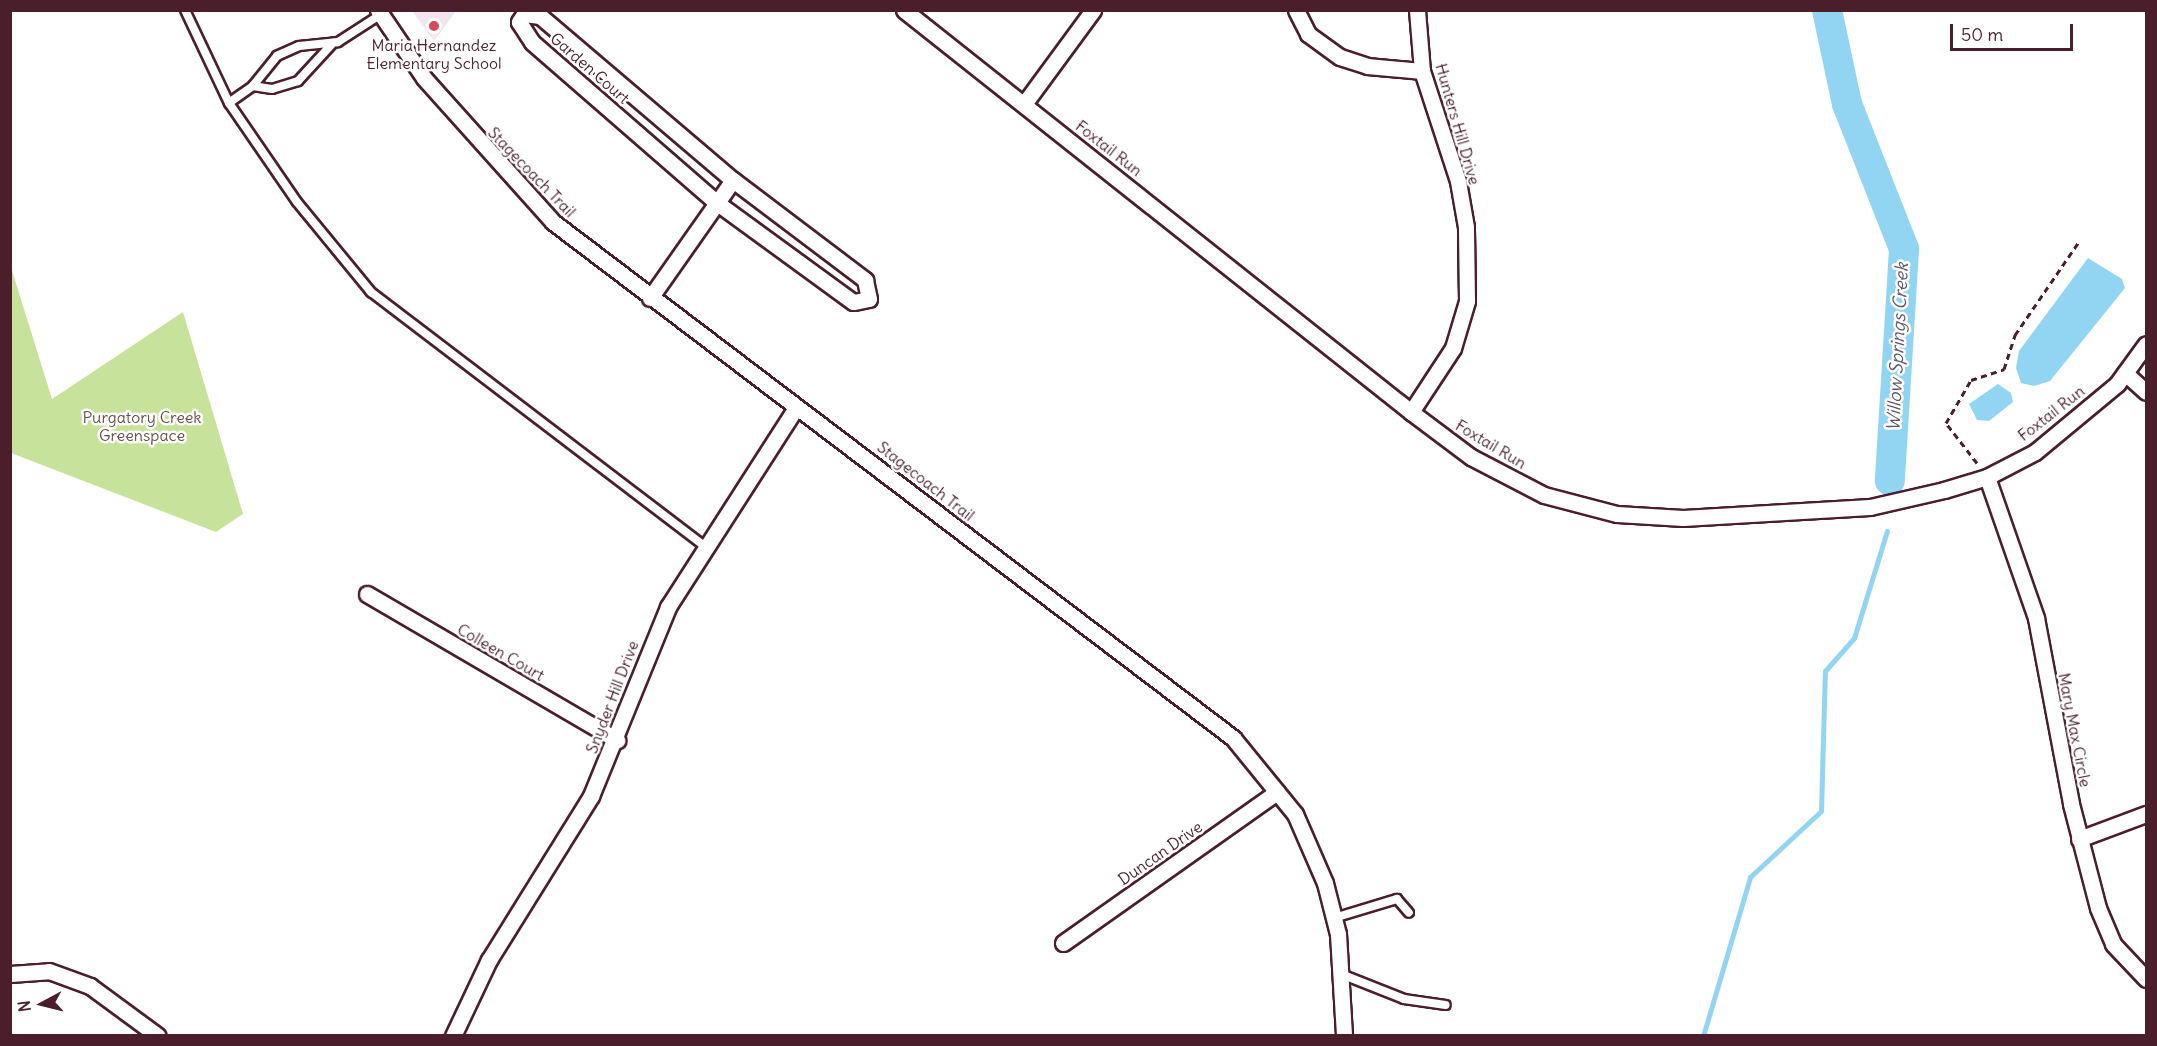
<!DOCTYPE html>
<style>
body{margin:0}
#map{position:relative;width:2157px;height:1046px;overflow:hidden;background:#fff;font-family:Delius,sans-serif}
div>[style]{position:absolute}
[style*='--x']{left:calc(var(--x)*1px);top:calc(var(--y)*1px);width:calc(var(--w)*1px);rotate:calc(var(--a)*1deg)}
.built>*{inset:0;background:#f3e5ef}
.green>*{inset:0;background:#c7e39b}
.water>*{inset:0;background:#91d5f3}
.stream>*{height:5px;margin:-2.5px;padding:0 2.5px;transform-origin:2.5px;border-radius:2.5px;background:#91d5f3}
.river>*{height:30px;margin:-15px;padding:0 15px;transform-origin:15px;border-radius:15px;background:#91d5f3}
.path>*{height:3px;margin-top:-1.5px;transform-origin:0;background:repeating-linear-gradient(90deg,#4a1f2b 0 6px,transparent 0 10.5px)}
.roads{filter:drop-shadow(2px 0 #4a1f2b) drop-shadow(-2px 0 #4a1f2b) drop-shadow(0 2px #4a1f2b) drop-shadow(0 -2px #4a1f2b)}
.lane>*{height:8px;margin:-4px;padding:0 4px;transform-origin:4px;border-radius:4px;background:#fff}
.street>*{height:15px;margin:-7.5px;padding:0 7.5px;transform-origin:7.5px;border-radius:7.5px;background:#fff}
.dots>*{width:16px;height:16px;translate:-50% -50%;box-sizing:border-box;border:3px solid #fff;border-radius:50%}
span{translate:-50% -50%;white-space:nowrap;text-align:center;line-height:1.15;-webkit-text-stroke:5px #fff;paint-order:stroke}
.poi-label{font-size:16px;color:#4a1f2b}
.street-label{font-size:16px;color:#4a1f2b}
.park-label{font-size:16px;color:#695047}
.water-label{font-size:18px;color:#5f5667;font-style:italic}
.frame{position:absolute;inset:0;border:12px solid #4a1f2b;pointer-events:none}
.north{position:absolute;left:12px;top:974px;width:60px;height:60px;-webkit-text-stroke:4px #fff;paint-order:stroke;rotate:263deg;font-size:16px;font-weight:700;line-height:24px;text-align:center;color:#4a1f2b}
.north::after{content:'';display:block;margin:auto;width:21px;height:27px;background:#4a1f2b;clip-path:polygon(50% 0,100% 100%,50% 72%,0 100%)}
.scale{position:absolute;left:1950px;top:24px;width:123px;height:27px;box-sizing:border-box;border:3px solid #4a1f2b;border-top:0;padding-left:8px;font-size:18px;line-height:21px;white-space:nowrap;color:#4a1f2b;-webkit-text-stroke:4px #fff;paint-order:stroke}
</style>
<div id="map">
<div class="built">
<div style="clip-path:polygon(412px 11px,456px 11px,434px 41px)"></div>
</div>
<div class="green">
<div style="clip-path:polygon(10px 264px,52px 399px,183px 312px,243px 514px,216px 532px,11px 453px)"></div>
</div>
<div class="water">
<div style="clip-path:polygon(2088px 258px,2122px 279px,2125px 288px,2050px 381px,2034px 386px,2021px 383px,2016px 368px,2019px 351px)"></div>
<div style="clip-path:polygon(1998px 384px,2011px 393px,2013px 402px,1989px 421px,1977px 420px,1969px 404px)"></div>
</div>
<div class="stream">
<div style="--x:1703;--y:1036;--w:166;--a:-73.5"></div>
<div style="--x:1750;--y:877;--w:97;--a:-42.9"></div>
<div style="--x:1821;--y:811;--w:140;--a:-88.4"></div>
<div style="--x:1825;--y:671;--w:44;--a:-48.7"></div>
<div style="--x:1854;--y:638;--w:112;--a:-72.9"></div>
</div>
<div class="river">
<div style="--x:1827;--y:10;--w:96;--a:78"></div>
<div style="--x:1847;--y:104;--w:156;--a:68.5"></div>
<div style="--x:1904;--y:249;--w:232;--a:93.5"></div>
</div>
<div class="path">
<div style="--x:1977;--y:463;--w:51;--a:-127.8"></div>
<div style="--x:1946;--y:423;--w:50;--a:-59.8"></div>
<div style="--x:1971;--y:380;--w:35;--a:-18"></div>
<div style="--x:2004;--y:369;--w:36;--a:-72"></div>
<div style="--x:2015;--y:335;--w:115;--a:-55.6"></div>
</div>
<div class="roads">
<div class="lane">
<div style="--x:185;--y:10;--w:103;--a:64.7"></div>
<div style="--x:383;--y:13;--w:54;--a:147.2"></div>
<div style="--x:338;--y:42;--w:39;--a:174"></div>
<div style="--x:299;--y:46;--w:24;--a:156"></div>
<div style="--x:277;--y:56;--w:38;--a:129"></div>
<div style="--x:253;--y:86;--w:29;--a:145"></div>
<div style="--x:229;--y:103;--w:120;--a:55.5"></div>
<div style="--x:297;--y:202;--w:117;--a:50.6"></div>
<div style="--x:371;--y:292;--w:424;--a:37.3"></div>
<div style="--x:253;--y:86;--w:19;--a:9"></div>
<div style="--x:272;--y:89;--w:27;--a:-17"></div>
<div style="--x:298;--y:81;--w:52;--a:-47.4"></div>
<div style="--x:1334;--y:918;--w:66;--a:-16.8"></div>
<div style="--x:1397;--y:899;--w:18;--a:49"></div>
<div style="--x:1341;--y:974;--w:68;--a:21.6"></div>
<div style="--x:1404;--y:999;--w:42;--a:8.1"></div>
</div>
<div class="street">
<div style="--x:378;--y:10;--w:82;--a:55.9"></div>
<div style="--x:424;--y:78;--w:193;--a:48.1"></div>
<div style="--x:553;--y:222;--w:854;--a:37.19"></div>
<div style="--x:1233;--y:738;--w:98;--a:50.8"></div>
<div style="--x:1295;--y:814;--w:75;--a:66.5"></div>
<div style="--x:1325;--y:883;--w:53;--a:75.7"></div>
<div style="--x:1338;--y:934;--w:102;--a:86.6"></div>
<div style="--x:904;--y:10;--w:647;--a:38.41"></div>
<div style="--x:1411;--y:412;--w:75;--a:36.9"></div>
<div style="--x:1471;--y:457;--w:82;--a:27.5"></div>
<div style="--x:1544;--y:495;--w:75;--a:14.6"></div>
<div style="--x:1617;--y:514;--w:66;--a:3.5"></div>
<div style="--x:1683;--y:518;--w:187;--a:-3.4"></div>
<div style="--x:1870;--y:507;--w:76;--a:-12.9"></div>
<div style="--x:1944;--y:490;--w:45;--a:-16.8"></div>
<div style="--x:1987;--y:477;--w:54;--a:-27.5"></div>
<div style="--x:2035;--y:452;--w:107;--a:-39.7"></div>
<div style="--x:2117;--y:384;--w:49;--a:-54.1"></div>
<div style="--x:1296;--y:10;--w:27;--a:63"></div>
<div style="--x:1308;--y:34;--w:39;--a:36"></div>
<div style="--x:1340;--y:57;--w:28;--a:18"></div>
<div style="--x:1367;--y:66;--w:55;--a:5.2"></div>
<div style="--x:524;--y:14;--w:16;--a:7"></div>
<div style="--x:540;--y:16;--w:253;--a:40.4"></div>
<div style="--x:733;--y:180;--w:166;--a:37.1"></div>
<div style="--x:865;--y:280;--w:19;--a:78"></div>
<div style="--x:869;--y:299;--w:16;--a:169"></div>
<div style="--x:853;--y:302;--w:168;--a:-143.9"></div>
<div style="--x:717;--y:203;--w:245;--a:-139"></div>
<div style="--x:532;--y:42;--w:24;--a:-123"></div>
<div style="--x:519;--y:22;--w:9;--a:-58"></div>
<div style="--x:1024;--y:104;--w:117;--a:-53.7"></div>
<div style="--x:650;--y:298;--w:144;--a:-54.9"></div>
<div style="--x:2125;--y:373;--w:28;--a:42"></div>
<div style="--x:1411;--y:412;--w:77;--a:-56.7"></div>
<div style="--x:1453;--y:348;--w:49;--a:-73.4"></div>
<div style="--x:1467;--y:301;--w:74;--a:-90.8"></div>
<div style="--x:1466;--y:227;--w:47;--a:-99.9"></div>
<div style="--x:1458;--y:181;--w:116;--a:-108.1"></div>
<div style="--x:1422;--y:71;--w:61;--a:-94.7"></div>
<div style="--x:1987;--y:477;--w:149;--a:70.8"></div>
<div style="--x:2036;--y:618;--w:189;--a:79.3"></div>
<div style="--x:2071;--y:804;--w:107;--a:75.4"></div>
<div style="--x:2098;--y:908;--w:39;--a:67"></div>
<div style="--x:2113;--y:944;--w:48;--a:46.7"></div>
<div style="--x:367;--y:594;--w:290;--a:30.3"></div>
<div style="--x:2079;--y:839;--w:72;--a:-20.5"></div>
<div style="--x:1063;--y:943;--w:262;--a:-35.2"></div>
<div style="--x:10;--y:974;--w:39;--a:-4"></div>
<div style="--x:49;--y:971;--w:44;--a:20.1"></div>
<div style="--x:90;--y:986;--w:84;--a:36.3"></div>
<div style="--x:453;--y:1036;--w:84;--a:-64.7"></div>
<div style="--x:489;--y:960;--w:193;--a:-58.1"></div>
<div style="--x:591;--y:796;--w:204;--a:-67.8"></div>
<div style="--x:668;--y:607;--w:237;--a:-57.3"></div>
</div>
</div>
<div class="dots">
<div style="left:434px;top:26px;background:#d1495b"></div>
</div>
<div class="poi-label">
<span style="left:434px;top:54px">Maria Hernandez<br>Elementary School</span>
</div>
<div class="street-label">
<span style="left:590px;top:68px;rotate:41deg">Garden Court</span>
<span style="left:1458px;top:124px;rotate:74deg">Hunters Hill Drive</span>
<span style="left:1109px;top:148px;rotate:38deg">Foxtail Run</span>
<span style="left:532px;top:172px;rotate:46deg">Stagecoach Trail</span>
<span style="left:2051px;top:413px;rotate:-38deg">Foxtail Run</span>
<span style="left:1491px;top:444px;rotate:31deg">Foxtail Run</span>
<span style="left:926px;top:481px;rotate:38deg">Stagecoach Trail</span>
<span style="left:501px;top:652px;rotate:30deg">Colleen Court</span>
<span style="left:612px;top:697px;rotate:-69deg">Snyder Hill Drive</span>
<span style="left:2075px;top:730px;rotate:79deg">Mary Max Circle</span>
<span style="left:1160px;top:853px;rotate:-35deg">Duncan Drive</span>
</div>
<div class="park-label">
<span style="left:142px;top:426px">Purgatory Creek<br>Greenspace</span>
</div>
<div class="water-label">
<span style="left:1898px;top:347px;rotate:-87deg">Willow Springs Creek</span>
</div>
<div class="frame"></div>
<div class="north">N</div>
<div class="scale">50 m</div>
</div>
